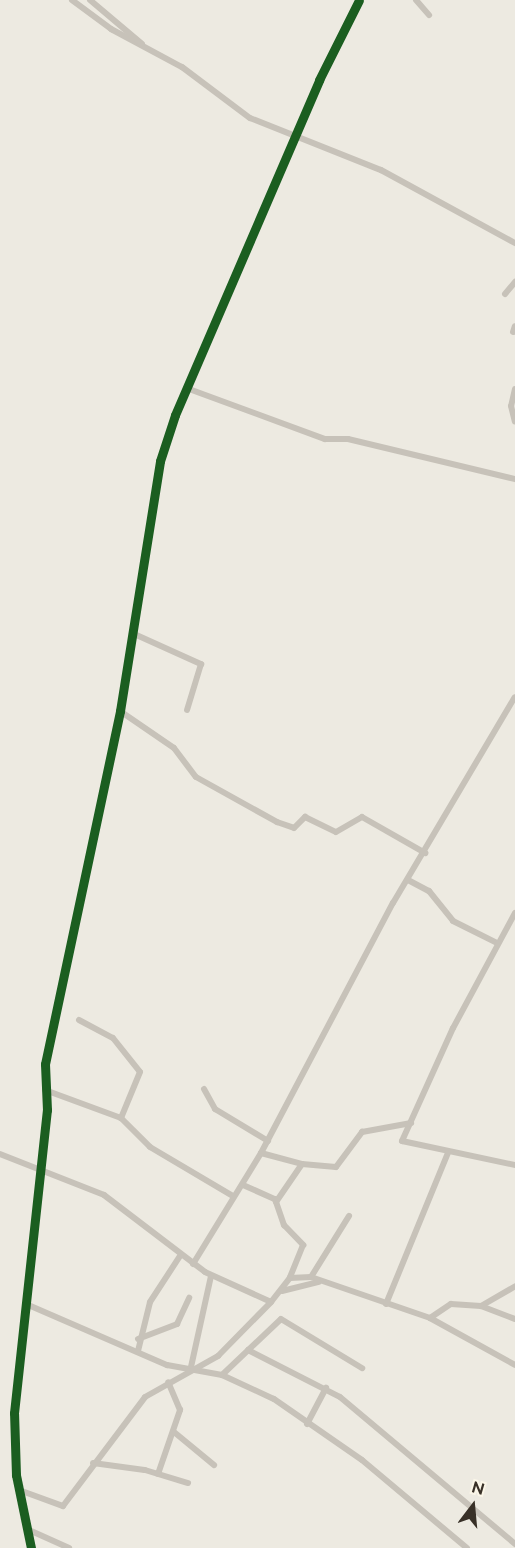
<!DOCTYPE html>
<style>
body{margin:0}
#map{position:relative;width:515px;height:1548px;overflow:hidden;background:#edeae1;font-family:Raleway,sans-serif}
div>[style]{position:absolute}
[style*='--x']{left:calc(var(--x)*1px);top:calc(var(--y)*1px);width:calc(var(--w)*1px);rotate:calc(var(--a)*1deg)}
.street>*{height:6px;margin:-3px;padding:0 3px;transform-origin:3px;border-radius:3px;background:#c7c2b9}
.cycleway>*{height:9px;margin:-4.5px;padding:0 4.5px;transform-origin:4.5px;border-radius:4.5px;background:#1b5e20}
span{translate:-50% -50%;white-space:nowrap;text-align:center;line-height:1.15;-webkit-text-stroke:6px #fbf6e8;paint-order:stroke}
.north{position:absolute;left:443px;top:1476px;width:60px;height:60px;-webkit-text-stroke:4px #fbf6e8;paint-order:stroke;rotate:16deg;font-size:16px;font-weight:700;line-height:24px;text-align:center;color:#383027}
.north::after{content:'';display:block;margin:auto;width:21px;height:27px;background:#383027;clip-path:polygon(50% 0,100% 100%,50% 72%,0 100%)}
</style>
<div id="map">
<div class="street">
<div style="--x:72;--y:0;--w:49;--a:36.6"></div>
<div style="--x:111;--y:29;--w:81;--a:28.2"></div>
<div style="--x:182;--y:67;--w:85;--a:36.9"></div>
<div style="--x:250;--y:118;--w:141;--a:21.7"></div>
<div style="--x:381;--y:170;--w:153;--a:28.6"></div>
<div style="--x:90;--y:0;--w:68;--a:40.2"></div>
<div style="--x:416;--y:0;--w:20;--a:49"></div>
<div style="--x:505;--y:294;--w:16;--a:-50"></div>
<div style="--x:513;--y:332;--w:6;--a:-72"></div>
<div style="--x:189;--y:389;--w:145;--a:20.2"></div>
<div style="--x:325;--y:439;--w:23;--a:0"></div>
<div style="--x:348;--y:439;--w:172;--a:13.5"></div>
<div style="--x:515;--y:389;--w:17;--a:103"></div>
<div style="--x:511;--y:406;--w:16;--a:76"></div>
<div style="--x:132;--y:633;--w:76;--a:24.2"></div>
<div style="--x:201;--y:664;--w:48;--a:106.9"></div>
<div style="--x:120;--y:711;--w:65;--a:34.4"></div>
<div style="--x:174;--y:748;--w:36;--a:53"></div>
<div style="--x:196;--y:777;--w:93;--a:29.1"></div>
<div style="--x:277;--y:822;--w:18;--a:19"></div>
<div style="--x:294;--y:828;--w:16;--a:-45"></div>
<div style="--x:305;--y:817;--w:34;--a:26"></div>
<div style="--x:336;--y:832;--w:30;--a:-30"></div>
<div style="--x:362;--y:817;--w:73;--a:29.7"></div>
<div style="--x:408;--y:880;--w:24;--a:28"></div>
<div style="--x:429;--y:891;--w:38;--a:51"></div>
<div style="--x:453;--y:921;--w:49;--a:26.6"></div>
<div style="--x:515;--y:913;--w:131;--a:118.3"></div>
<div style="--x:453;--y:1028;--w:124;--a:114.3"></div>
<div style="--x:402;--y:1141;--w:116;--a:12"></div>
<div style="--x:79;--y:1020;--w:38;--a:28"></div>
<div style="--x:113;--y:1038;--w:43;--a:51.5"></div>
<div style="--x:140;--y:1072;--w:50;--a:112.4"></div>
<div style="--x:204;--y:1089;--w:23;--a:61"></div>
<div style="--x:215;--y:1109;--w:62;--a:31.1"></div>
<div style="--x:45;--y:1090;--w:81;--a:20.2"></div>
<div style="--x:121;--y:1118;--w:41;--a:45"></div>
<div style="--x:150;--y:1147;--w:96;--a:30.6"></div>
<div style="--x:261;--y:1153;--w:42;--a:15"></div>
<div style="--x:0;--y:1154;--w:112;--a:21.5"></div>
<div style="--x:104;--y:1195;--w:127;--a:37.3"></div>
<div style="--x:205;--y:1272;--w:72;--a:24.4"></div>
<div style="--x:271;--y:1302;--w:31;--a:-52"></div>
<div style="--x:290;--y:1278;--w:21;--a:-3"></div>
<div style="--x:311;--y:1277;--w:126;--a:19"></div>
<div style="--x:430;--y:1318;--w:97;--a:28.9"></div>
<div style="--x:243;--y:1185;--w:35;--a:24"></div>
<div style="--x:275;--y:1199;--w:28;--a:71"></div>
<div style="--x:284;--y:1225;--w:28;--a:46"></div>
<div style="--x:303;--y:1245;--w:35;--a:112"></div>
<div style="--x:276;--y:1202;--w:46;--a:-55.6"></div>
<div style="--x:302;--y:1164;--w:34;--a:5"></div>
<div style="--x:336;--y:1167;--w:44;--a:-53.4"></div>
<div style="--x:362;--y:1132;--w:50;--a:-10.4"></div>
<div style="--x:193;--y:1264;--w:130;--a:-58.5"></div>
<div style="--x:261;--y:1153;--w:283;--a:-62.2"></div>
<div style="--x:393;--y:903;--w:239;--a:-59.4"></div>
<div style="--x:311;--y:1277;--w:72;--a:-58.1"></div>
<div style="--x:282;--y:1291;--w:38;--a:-14"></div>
<div style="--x:26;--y:1304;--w:154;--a:23.4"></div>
<div style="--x:167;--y:1365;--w:56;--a:10.3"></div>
<div style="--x:222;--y:1375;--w:57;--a:24.8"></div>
<div style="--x:274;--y:1399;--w:107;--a:34.7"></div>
<div style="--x:362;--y:1460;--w:137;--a:40"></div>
<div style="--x:386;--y:1304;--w:163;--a:-67.7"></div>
<div style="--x:481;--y:1306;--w:39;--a:-30"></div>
<div style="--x:430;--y:1318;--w:25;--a:-34"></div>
<div style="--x:451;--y:1304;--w:30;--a:4"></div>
<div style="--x:481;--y:1306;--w:36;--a:21"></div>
<div style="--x:138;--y:1339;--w:42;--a:-21"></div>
<div style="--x:177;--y:1324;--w:29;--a:-65"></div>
<div style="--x:248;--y:1350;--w:103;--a:27.1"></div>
<div style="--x:340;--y:1397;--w:229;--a:40"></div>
<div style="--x:138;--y:1351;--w:50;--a:-76.2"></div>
<div style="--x:150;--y:1302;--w:55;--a:-56.9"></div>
<div style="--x:191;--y:1367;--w:93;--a:-77.6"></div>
<div style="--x:222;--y:1375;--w:81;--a:-43.5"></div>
<div style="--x:281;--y:1319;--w:95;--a:31.2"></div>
<div style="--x:307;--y:1424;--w:41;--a:-62.2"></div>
<div style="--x:174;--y:1432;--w:52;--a:39.5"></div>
<div style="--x:93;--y:1463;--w:52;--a:7.7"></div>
<div style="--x:145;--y:1470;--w:45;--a:16.8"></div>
<div style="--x:158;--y:1474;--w:68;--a:-71"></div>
<div style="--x:180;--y:1410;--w:30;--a:-113"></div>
<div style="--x:19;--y:1490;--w:47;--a:20"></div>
<div style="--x:63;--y:1506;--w:136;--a:-53"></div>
<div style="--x:145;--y:1397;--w:84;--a:-29.3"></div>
<div style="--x:218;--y:1356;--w:76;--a:-45.5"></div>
<div style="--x:29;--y:1530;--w:44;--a:24.2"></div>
<div style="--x:31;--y:1548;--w:75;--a:-101.6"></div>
<div style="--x:16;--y:1475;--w:62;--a:-91.8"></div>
<div style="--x:14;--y:1413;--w:305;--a:-83.8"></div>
<div style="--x:47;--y:1110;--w:46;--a:-92.5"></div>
<div style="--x:45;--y:1064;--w:361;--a:-78"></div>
<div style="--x:120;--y:711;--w:253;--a:-80.9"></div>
<div style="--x:160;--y:461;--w:48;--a:-71.9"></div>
<div style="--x:175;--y:415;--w:365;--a:-66.7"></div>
<div style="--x:319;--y:80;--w:89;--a:-63.4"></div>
</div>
<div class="cycleway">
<div style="--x:31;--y:1548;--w:75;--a:-101.6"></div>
<div style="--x:16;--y:1475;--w:62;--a:-91.8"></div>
<div style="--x:14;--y:1413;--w:305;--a:-83.8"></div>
<div style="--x:47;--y:1110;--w:46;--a:-92.5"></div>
<div style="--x:45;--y:1064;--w:361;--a:-78"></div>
<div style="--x:120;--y:711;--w:253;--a:-80.9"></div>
<div style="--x:160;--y:461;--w:48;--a:-71.9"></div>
<div style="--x:175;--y:415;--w:365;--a:-66.7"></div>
<div style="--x:319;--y:80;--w:89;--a:-63.4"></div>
</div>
<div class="north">N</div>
</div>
